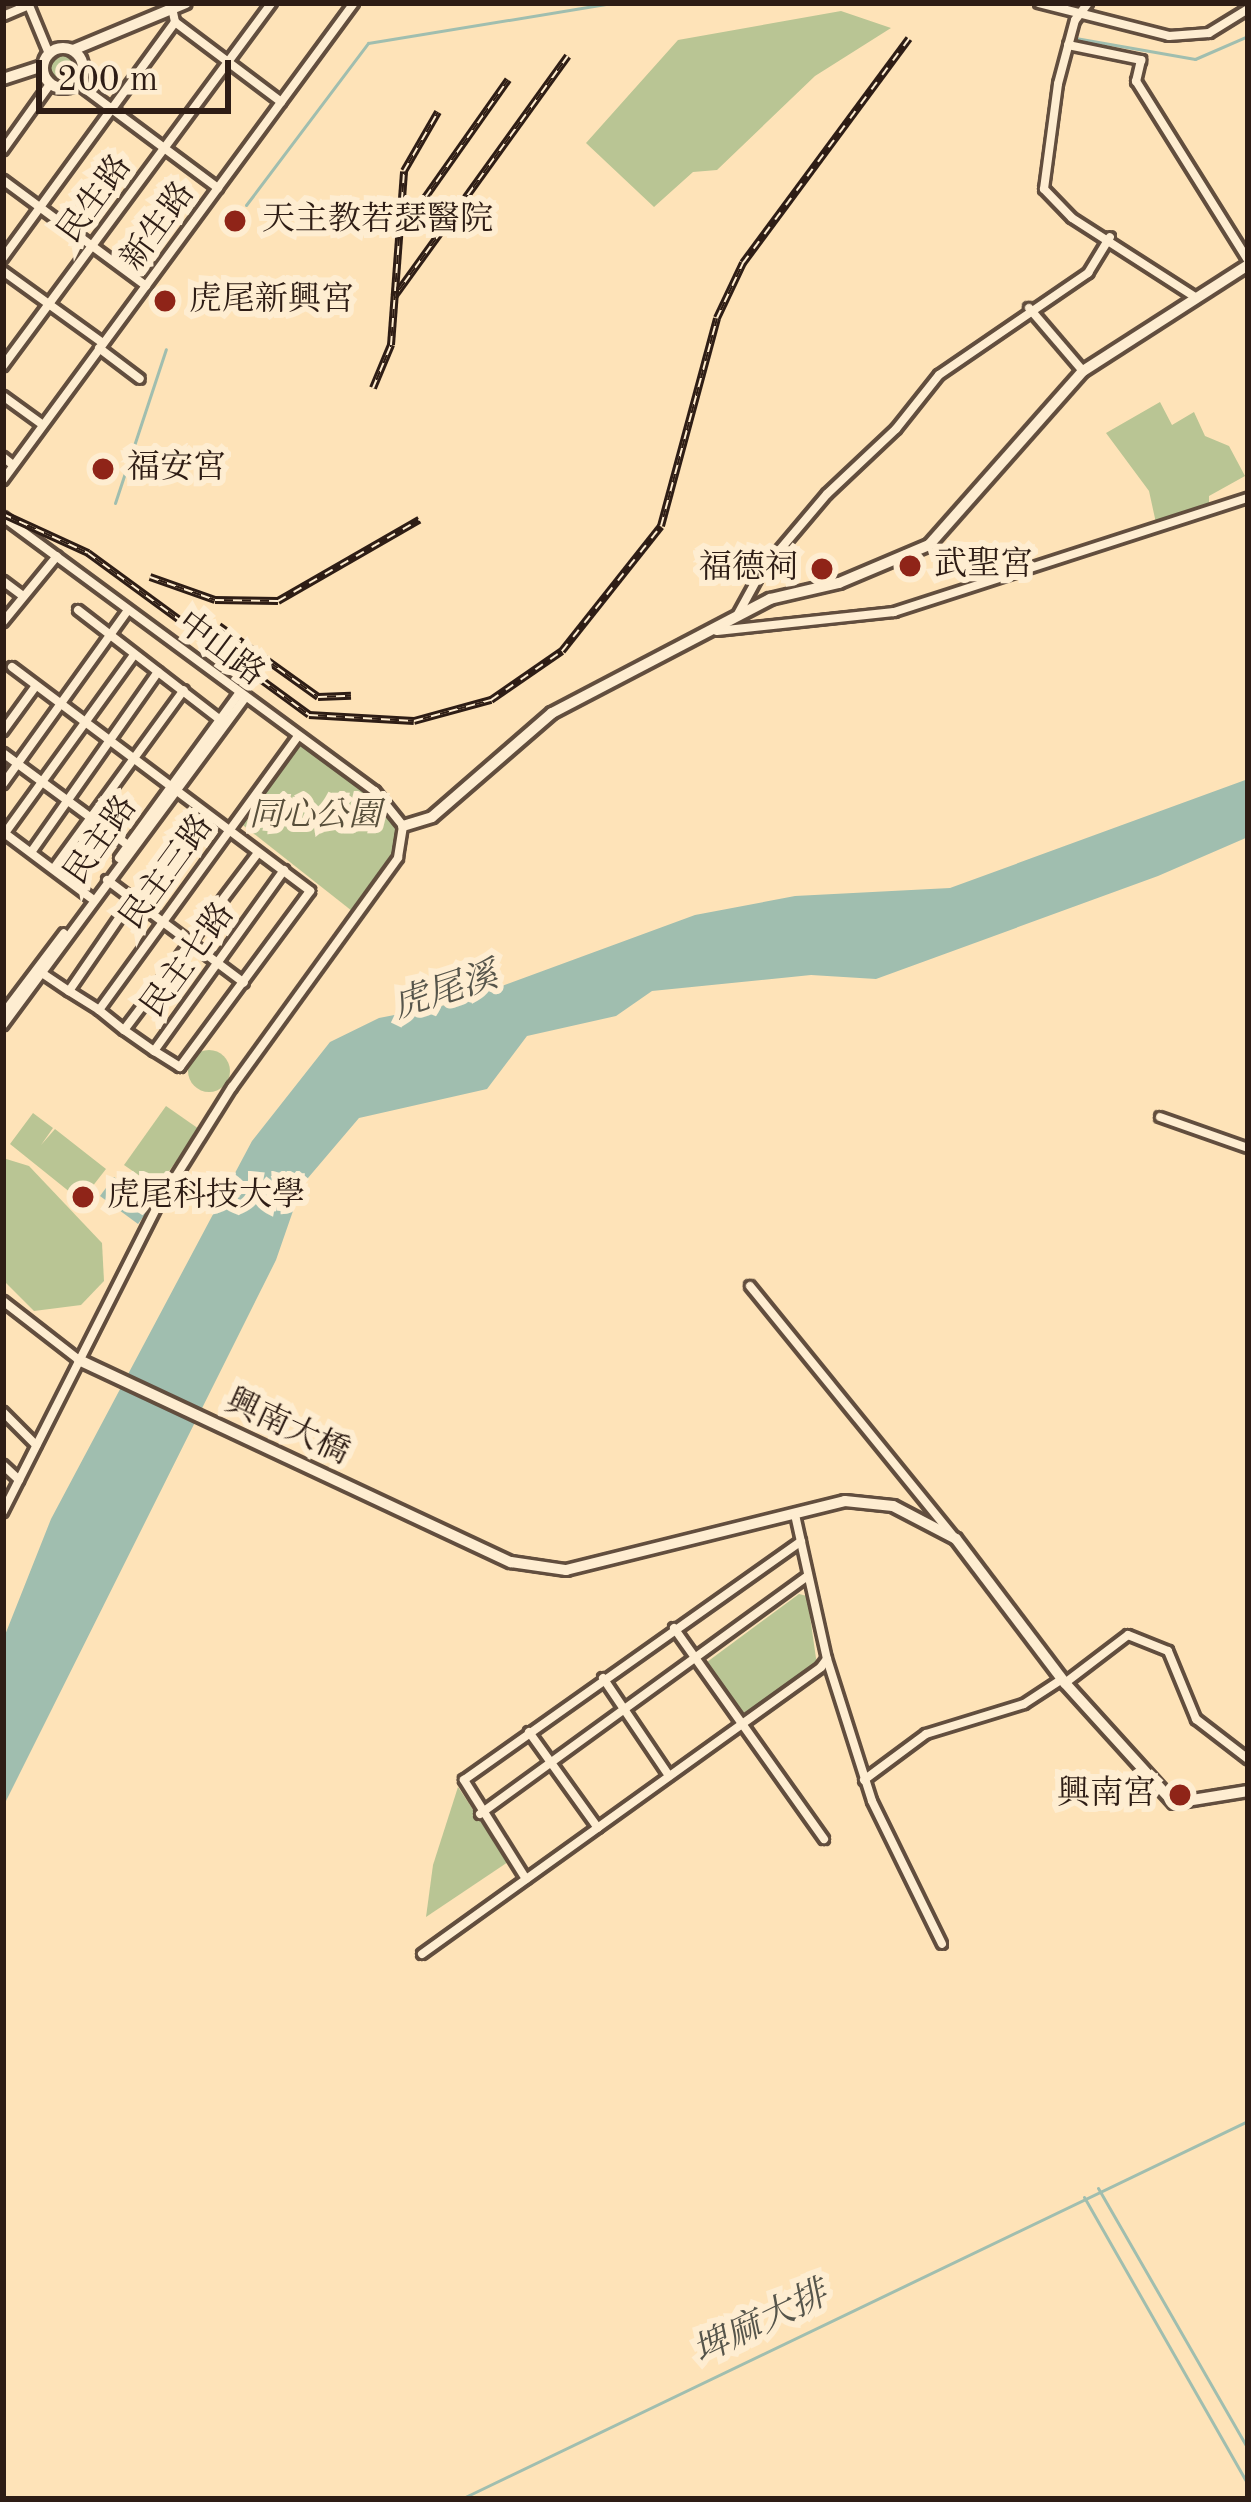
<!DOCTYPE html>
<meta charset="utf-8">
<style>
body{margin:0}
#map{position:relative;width:1251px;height:2502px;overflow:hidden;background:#fee3b8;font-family:"Old Standard TT","Noto Serif TC",serif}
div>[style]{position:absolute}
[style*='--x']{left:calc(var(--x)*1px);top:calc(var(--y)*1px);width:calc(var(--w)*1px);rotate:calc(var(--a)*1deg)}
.green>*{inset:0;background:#b9c594}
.round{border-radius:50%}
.water>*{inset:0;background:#a0beaf}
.stream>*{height:3px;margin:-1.5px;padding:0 1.5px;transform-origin:1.5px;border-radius:1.5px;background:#a0beaf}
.roads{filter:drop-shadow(3px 0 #624e3e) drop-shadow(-3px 0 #624e3e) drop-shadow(0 3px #624e3e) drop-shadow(0 -3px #624e3e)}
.street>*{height:8px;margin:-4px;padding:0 4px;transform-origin:4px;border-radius:4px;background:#feedd1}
.secondary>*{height:10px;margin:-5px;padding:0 5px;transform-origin:5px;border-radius:5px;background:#feedd1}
.secondary>.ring{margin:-5px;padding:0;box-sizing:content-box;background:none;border:10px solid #feedd1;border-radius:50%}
.rail>*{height:8px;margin-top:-4px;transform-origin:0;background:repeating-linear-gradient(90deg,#feedd1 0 9px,#2e1d15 0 18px);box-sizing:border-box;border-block:3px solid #2e1d15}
.dots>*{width:33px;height:33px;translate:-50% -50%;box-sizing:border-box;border:6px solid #feedd1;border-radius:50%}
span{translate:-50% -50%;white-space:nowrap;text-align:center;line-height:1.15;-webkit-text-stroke:12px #feedd1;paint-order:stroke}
.street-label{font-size:33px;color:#2e1d15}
.poi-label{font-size:33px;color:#2e1d15}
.left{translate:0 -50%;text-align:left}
.right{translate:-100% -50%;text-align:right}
.park-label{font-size:33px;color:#584f3b;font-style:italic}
.water-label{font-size:36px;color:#56554b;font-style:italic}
.frame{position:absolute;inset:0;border:6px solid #2e1d15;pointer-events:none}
.scale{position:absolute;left:36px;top:60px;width:195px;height:54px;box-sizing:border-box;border:6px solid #2e1d15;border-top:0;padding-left:15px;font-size:36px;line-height:42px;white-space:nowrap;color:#2e1d15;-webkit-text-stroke:9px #feedd1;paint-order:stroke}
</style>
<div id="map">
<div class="green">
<div style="clip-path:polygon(841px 11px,891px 28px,815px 76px,717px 170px,693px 172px,654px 207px,586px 143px,678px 40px)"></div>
<div class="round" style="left:47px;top:54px;width:30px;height:30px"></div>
<div style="clip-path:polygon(1160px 402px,1172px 425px,1194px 412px,1205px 436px,1229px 446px,1245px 476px,1209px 496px,1209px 505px,1156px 523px,1149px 491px,1106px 433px)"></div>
<div style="clip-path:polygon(297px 741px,366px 789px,399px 827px,395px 856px,352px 911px,239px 822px)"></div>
<div class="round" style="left:188px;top:1050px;width:42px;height:42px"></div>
<div style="clip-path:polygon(166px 1106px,199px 1129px,157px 1188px,124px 1165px)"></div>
<div style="clip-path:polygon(33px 1113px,53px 1128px,41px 1145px,55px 1129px,106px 1169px,81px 1201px,10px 1144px)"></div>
<div style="clip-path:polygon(3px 1158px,29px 1166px,102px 1243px,104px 1281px,81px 1305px,34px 1311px,3px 1280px)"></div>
<div style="clip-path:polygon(799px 1594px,807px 1596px,817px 1665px,741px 1715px,707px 1662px)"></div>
<div style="clip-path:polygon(458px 1787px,508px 1862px,426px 1917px,433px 1865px)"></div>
</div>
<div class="water">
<div style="clip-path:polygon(1248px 779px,1248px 837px,1158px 876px,876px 979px,811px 975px,652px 991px,616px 1016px,527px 1036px,487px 1089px,359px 1118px,302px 1185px,276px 1260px,3px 1807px,3px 1640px,51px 1519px,252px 1141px,330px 1042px,379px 1018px,456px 1003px,695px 915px,795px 896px,950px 888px)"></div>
<div style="clip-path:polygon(114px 1177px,152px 1205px,138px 1224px,100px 1196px)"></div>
</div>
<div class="stream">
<div style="--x:1064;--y:36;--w:133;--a:10"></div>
<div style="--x:1195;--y:59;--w:58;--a:-23.5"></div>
<div style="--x:246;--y:205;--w:203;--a:-53"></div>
<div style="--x:368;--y:43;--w:247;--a:-9.3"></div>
<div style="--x:115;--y:503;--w:162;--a:-71.7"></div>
<div style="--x:1098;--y:2188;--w:301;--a:60.1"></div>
<div style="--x:1084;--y:2197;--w:331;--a:60.3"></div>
<div style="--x:461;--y:2499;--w:873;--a:-25.66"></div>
</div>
<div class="roads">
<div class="street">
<div style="--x:28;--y:3;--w:55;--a:67.6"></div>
<div style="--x:171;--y:3;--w:19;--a:78"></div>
<div style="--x:175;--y:22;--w:133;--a:37"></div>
<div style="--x:1039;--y:3;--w:134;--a:14.2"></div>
<div style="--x:1169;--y:36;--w:40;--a:-4.3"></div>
<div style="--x:1209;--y:33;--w:46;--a:-31.6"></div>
<div style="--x:1088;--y:3;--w:21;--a:127"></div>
<div style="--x:1075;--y:20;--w:66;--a:104.9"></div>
<div style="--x:1058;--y:84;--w:106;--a:97.6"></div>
<div style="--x:1044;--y:189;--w:40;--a:46"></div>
<div style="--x:1072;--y:218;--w:146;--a:32.7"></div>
<div style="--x:3;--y:16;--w:28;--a:-23"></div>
<div style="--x:1068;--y:45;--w:75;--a:11.6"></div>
<div style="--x:1141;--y:60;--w:22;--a:103"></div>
<div style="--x:1136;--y:81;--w:211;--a:58"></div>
<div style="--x:77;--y:83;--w:176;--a:36.7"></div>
<div style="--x:3;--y:150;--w:81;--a:-54.5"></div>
<div style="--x:3;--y:180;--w:178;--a:36.5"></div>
<div style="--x:3;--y:258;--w:292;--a:-53.9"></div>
<div style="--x:3;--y:271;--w:123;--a:35.8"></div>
<div style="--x:1029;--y:308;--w:83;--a:49.4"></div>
<div style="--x:99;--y:348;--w:51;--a:37.1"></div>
<div style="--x:3;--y:366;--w:452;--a:-53.5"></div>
<div style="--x:3;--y:396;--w:49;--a:35.9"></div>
<div style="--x:3;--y:457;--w:13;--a:39"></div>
<div style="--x:3;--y:480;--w:592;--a:-53.65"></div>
<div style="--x:3;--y:517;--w:462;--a:36.4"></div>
<div style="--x:375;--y:791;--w:45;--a:51.3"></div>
<div style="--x:403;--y:826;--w:32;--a:99"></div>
<div style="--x:398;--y:858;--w:283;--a:125.9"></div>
<div style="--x:232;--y:1087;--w:139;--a:122.1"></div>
<div style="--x:158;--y:1205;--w:344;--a:116.8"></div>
<div style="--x:3;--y:581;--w:25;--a:37"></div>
<div style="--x:78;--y:610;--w:185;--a:37.7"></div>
<div style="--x:738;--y:614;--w:48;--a:-61.3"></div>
<div style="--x:761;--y:572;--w:102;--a:-49.8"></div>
<div style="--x:827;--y:494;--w:95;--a:-43.3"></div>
<div style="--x:896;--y:429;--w:69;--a:-51.5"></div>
<div style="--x:939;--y:375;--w:181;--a:-34.4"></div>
<div style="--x:1088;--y:273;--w:42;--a:-58.6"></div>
<div style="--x:3;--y:622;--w:85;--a:-50.7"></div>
<div style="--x:717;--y:631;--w:178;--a:-6.1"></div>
<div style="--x:894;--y:612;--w:372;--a:-17.9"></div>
<div style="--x:12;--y:667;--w:373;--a:36.9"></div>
<div style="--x:310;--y:891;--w:219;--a:126.5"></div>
<div style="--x:180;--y:1067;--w:31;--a:-148"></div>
<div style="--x:3;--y:731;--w:54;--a:-54"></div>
<div style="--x:3;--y:753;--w:155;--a:36.4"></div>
<div style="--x:3;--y:784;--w:214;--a:-54.3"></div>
<div style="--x:3;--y:832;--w:110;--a:36.9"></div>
<div style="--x:5;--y:833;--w:220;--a:-54.1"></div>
<div style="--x:32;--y:851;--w:219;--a:-54.9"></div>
<div style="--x:119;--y:858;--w:202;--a:-53.9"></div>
<div style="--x:54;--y:868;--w:220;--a:-53.9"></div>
<div style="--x:107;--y:880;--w:171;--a:36.9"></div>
<div style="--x:39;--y:971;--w:36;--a:34"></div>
<div style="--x:69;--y:991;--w:113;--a:-55.5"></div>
<div style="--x:69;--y:991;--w:36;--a:32"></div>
<div style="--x:99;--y:1010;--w:339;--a:-54"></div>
<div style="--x:99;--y:1010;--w:32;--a:39"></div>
<div style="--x:124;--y:1030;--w:222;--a:-52.9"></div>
<div style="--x:3;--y:1014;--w:101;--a:-53"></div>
<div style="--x:3;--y:1025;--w:405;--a:-53.5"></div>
<div style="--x:124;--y:1030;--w:37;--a:35"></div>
<div style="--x:154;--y:1051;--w:223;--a:-54.3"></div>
<div style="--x:1160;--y:1117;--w:93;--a:19.4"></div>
<div style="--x:750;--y:1286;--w:322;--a:50.9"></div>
<div style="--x:3;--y:1301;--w:96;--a:37.8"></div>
<div style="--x:3;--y:1412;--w:47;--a:45"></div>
<div style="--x:3;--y:1465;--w:22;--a:43"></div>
<div style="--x:674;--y:1628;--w:259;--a:54.6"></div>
<div style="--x:827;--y:1659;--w:149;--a:72.4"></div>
<div style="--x:872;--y:1801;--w:159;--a:63.9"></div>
<div style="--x:603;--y:1678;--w:118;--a:56"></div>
<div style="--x:1065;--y:1683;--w:79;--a:-37.3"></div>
<div style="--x:1128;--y:1635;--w:43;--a:21.8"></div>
<div style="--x:1168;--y:1651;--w:74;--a:67.6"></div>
<div style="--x:1196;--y:1719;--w:66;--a:37.6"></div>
<div style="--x:529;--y:1732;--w:118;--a:54.3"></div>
<div style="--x:864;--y:1780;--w:77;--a:-36.6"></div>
<div style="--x:926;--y:1734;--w:102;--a:-17"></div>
<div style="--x:1024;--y:1704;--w:45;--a:-33.3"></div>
<div style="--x:480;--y:1814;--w:404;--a:-36"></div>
<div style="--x:526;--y:1879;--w:117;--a:-122.1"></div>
<div style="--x:464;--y:1780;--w:413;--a:-35.3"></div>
<div style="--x:422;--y:1954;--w:491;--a:-35.7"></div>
<div style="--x:821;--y:1667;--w:10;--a:-53"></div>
<div style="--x:827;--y:1659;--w:148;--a:-102.5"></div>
</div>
<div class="secondary">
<div class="ring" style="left:43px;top:48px;width:30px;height:30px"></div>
<div style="--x:73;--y:50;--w:122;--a:-22.6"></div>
<div style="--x:3;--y:79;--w:42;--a:-18"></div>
<div style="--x:403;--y:826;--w:30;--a:-17"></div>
<div style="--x:432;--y:817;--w:159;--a:-40.9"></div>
<div style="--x:552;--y:713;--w:246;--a:-27.6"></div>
<div style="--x:770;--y:599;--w:71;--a:-13.1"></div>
<div style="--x:839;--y:583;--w:98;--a:-22.9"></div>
<div style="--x:929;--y:545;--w:232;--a:-48.5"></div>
<div style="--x:1083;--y:371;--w:196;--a:-32.7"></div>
<div style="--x:79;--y:1360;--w:477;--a:25.1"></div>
<div style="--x:511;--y:1562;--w:56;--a:8.3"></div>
<div style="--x:566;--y:1570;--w:287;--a:-13.9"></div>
<div style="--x:845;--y:1501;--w:48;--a:5.9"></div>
<div style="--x:893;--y:1506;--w:71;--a:27.6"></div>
<div style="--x:956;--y:1539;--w:181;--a:52.9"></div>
<div style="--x:1065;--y:1683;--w:162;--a:47.8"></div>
<div style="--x:1174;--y:1803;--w:75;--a:-9.2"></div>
</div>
</div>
<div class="rail">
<div style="--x:405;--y:226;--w:179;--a:-54.8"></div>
<div style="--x:394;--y:297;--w:297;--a:-54.2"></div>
<div style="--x:373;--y:388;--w:47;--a:-67.3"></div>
<div style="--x:391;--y:345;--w:174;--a:-85.7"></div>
<div style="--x:404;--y:171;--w:68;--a:-60"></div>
<div style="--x:3;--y:514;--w:94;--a:24.6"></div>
<div style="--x:88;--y:553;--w:274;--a:36.2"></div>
<div style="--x:309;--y:715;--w:105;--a:3.3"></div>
<div style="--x:414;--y:721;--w:80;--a:-15.3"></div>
<div style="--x:491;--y:700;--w:86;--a:-34.6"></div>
<div style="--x:562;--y:651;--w:159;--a:-51.6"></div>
<div style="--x:661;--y:526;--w:215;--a:-74.9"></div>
<div style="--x:717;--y:318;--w:61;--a:-64.7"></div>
<div style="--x:743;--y:263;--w:279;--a:-53.5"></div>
<div style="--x:150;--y:577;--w:69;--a:19.5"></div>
<div style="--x:215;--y:600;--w:63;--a:0.9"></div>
<div style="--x:278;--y:601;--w:163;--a:-29.9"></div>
<div style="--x:219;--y:626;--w:122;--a:35.6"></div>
<div style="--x:318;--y:697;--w:33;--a:-2"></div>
</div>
<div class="dots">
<div style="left:235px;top:221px;background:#8f2418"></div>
<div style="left:165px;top:301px;background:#8f2418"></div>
<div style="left:103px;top:469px;background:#8f2418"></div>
<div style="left:910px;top:566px;background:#8f2418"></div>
<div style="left:822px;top:569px;background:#8f2418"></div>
<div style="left:83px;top:1197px;background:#8f2418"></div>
<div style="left:1180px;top:1795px;background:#8f2418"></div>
</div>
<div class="street-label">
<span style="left:96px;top:200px;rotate:-54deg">民生路</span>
<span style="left:159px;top:227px;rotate:-54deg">新生路</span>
<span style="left:220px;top:650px;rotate:37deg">中山路</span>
<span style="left:102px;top:841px;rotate:-55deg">民主路</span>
<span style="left:168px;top:873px;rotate:-54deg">民主三路</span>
<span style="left:189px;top:961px;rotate:-54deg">民主七路</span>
<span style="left:287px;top:1428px;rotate:25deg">興南大橋</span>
</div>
<div class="poi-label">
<span class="left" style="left:262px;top:221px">天主教若瑟醫院</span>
<span class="left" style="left:189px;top:301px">虎尾新興宮</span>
<span class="left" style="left:127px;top:469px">福安宮</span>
<span class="left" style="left:934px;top:566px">武聖宮</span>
<span class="right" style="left:798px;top:569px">福德祠</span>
<span class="left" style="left:107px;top:1197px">虎尾科技大學</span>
<span class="right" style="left:1156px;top:1795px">興南宮</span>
</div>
<div class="park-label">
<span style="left:315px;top:817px">同心公園</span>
</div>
<div class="water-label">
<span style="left:446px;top:993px;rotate:-18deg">虎尾溪</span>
<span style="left:761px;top:2325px;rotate:-26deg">埤麻大排</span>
</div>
<div class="frame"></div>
<div class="scale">200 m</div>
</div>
